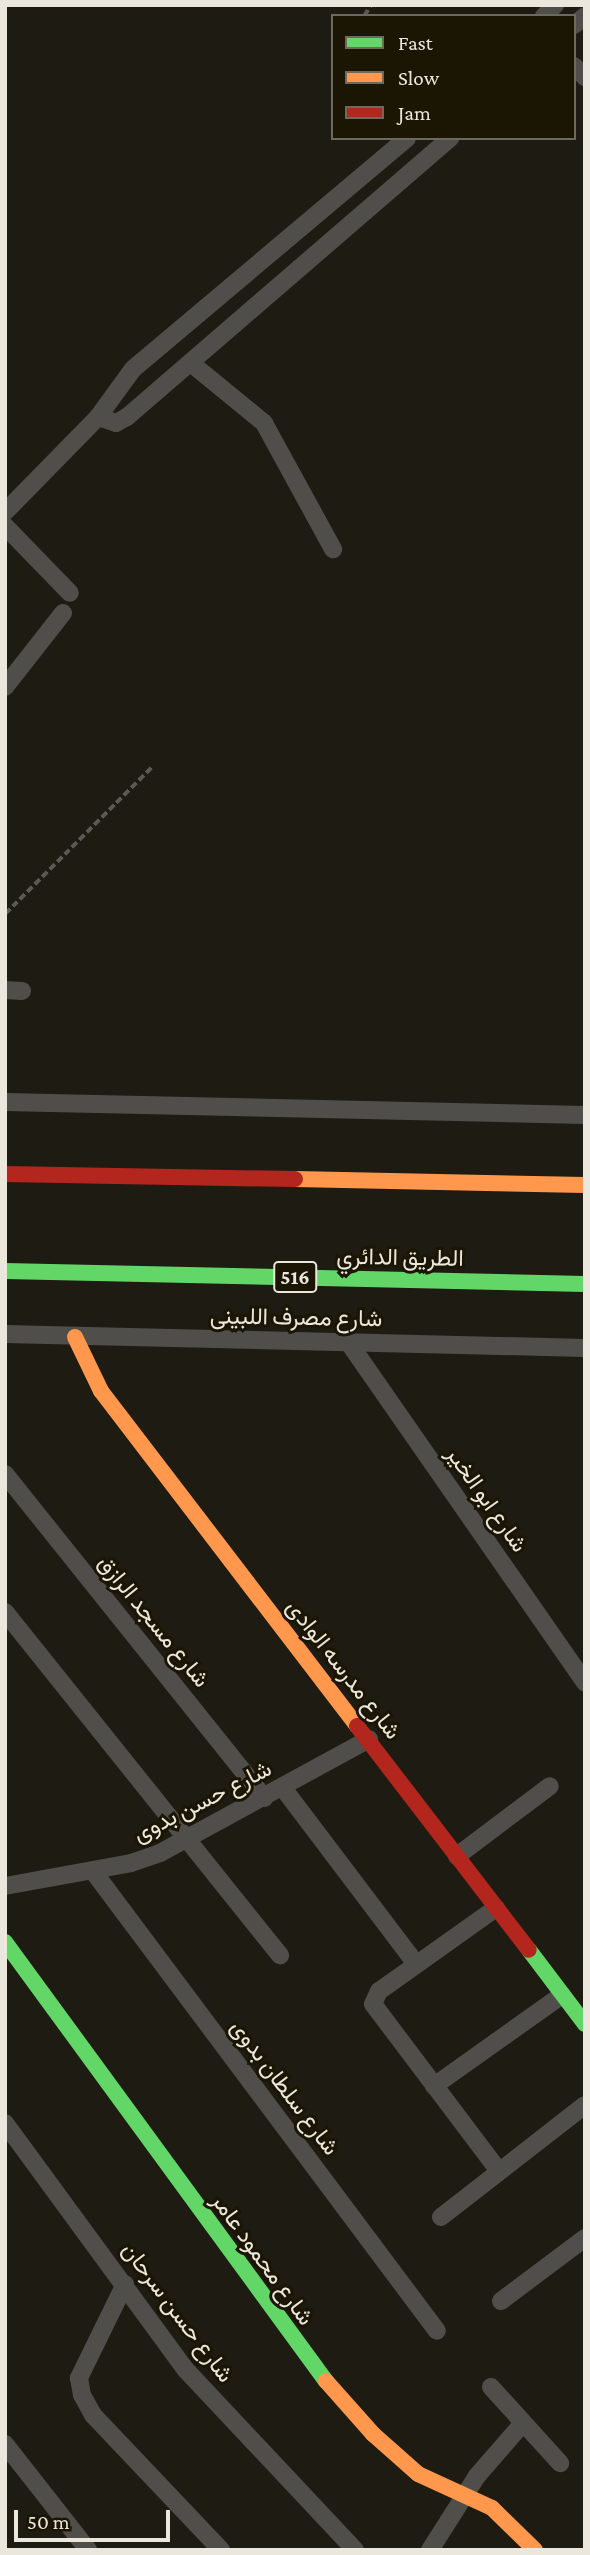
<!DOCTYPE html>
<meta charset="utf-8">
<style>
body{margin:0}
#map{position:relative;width:590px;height:2555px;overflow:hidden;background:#1e1b12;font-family:"Crimson Pro",Vazirmatn,serif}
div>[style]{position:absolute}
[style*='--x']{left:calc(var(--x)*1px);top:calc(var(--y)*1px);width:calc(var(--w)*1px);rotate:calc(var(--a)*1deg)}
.path>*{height:3.5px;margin-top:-1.75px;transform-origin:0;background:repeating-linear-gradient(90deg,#5a5954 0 7px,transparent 0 10.5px)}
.street>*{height:18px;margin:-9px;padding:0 9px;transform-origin:9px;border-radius:9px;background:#504e4a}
.fast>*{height:16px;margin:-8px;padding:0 8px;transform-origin:8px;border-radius:8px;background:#63d668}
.slow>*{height:16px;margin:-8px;padding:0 8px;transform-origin:8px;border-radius:8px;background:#ff974d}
.jam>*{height:16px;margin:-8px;padding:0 8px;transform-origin:8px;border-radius:8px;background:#b3261e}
span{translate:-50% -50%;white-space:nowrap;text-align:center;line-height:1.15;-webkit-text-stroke:6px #1b1504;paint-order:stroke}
.shield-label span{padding:2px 5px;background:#1b1504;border:2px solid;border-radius:5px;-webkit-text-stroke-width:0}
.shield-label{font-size:21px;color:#ebe7dc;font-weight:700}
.street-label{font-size:23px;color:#ebe7dc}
.frame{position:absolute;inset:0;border:7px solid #ebe7dc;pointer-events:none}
.legend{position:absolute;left:331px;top:14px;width:245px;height:126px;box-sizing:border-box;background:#1b1504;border:2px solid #6e695a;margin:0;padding:9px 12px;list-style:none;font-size:21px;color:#ebe7dc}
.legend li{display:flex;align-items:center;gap:14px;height:35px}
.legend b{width:35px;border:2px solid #6e695a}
.scale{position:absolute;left:14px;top:2510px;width:156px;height:32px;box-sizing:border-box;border:4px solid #ebe7dc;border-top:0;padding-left:9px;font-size:21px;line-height:24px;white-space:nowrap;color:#ebe7dc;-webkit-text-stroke:5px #1b1504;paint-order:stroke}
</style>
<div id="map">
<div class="path">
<div style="--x:364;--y:16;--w:13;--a:-58"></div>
<div style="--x:5;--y:914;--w:208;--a:-45"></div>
</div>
<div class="street">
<div style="--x:544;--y:16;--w:16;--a:-45"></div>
<div style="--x:574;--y:25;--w:14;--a:-39"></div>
<div style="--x:574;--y:66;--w:16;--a:45"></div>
<div style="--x:192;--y:364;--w:93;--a:39.3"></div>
<div style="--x:264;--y:423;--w:144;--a:61.3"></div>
<div style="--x:98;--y:417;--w:19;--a:18"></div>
<div style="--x:116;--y:423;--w:13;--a:-29"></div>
<div style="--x:127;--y:417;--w:427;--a:-40.8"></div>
<div style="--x:5;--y:512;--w:133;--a:-45.6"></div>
<div style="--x:98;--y:417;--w:59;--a:-53.9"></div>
<div style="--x:133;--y:369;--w:358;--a:-40.1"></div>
<div style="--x:5;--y:526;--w:93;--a:45.9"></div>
<div style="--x:5;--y:687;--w:94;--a:-51.9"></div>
<div style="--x:5;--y:990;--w:17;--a:3"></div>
<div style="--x:5;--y:1102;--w:580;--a:1.28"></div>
<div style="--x:5;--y:1334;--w:580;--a:1.38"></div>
<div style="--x:349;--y:1343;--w:414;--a:55.2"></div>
<div style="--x:5;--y:1474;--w:415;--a:51.3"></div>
<div style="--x:5;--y:1612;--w:440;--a:51.3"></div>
<div style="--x:283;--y:1788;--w:221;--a:52.9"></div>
<div style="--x:457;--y:1856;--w:116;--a:-37"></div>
<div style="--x:93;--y:1871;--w:574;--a:53.21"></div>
<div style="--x:5;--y:1886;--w:128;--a:-10.3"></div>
<div style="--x:131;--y:1863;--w:31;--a:-19"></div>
<div style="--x:160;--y:1853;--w:238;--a:-28.6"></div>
<div style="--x:496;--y:1908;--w:143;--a:144.6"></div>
<div style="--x:379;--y:1991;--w:14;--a:115"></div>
<div style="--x:373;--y:2004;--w:209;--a:53"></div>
<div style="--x:434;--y:2086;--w:157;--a:-35.4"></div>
<div style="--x:5;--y:2123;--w:306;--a:53.8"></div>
<div style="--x:186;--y:2370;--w:247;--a:46.8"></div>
<div style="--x:441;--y:2217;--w:182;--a:-37.9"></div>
<div style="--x:125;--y:2284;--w:105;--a:116.1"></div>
<div style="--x:79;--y:2378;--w:17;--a:80"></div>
<div style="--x:82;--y:2395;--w:23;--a:61"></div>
<div style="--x:93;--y:2415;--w:186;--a:46.5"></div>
<div style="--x:501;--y:2301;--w:105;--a:-36.9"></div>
<div style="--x:491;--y:2387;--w:103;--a:47.8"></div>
<div style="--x:5;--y:2444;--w:135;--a:51.9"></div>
<div style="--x:430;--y:2550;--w:88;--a:-57.6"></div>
<div style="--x:477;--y:2476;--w:70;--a:-49"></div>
</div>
<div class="fast">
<div style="--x:5;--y:1271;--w:580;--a:1.28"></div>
<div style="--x:5;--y:1942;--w:544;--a:53.83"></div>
<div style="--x:529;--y:1950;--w:93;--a:52.9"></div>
</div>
<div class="slow">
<div style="--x:295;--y:1179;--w:290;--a:1.2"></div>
<div style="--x:75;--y:1337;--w:60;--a:64.3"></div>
<div style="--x:101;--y:1391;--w:422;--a:52.6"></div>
<div style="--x:326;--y:2381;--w:71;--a:48.4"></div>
<div style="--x:373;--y:2434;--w:60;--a:41.6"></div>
<div style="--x:418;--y:2474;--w:81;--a:24.7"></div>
<div style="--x:492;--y:2508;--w:60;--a:44.3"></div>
</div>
<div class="jam">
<div style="--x:5;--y:1174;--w:290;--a:1"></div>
<div style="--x:357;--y:1726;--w:282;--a:52.5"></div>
</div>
<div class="shield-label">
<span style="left:295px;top:1277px">516</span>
</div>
<div class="street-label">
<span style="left:400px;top:1257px;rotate:1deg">الطريق الدائري</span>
<span style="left:296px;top:1317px;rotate:1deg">شارع مصرف اللبينى</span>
<span style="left:487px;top:1499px;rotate:55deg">شارع ابو الخير</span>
<span style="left:154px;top:1621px;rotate:51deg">شارع مسجد الرازق</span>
<span style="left:344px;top:1669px;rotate:52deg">شارع مدرسه الوادى</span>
<span style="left:202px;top:1801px;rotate:-27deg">شارع حسن بدوى</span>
<span style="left:285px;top:2087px;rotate:53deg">شارع سلطان بدوى</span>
<span style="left:263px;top:2259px;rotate:54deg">شارع محمود عامر</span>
<span style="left:178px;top:2312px;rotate:53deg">شارع حسن سرحان</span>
</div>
<div class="frame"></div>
<ul class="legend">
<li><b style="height:9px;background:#63d668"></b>Fast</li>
<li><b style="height:9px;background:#ff974d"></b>Slow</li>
<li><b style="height:9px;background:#b3261e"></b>Jam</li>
</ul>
<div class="scale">50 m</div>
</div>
